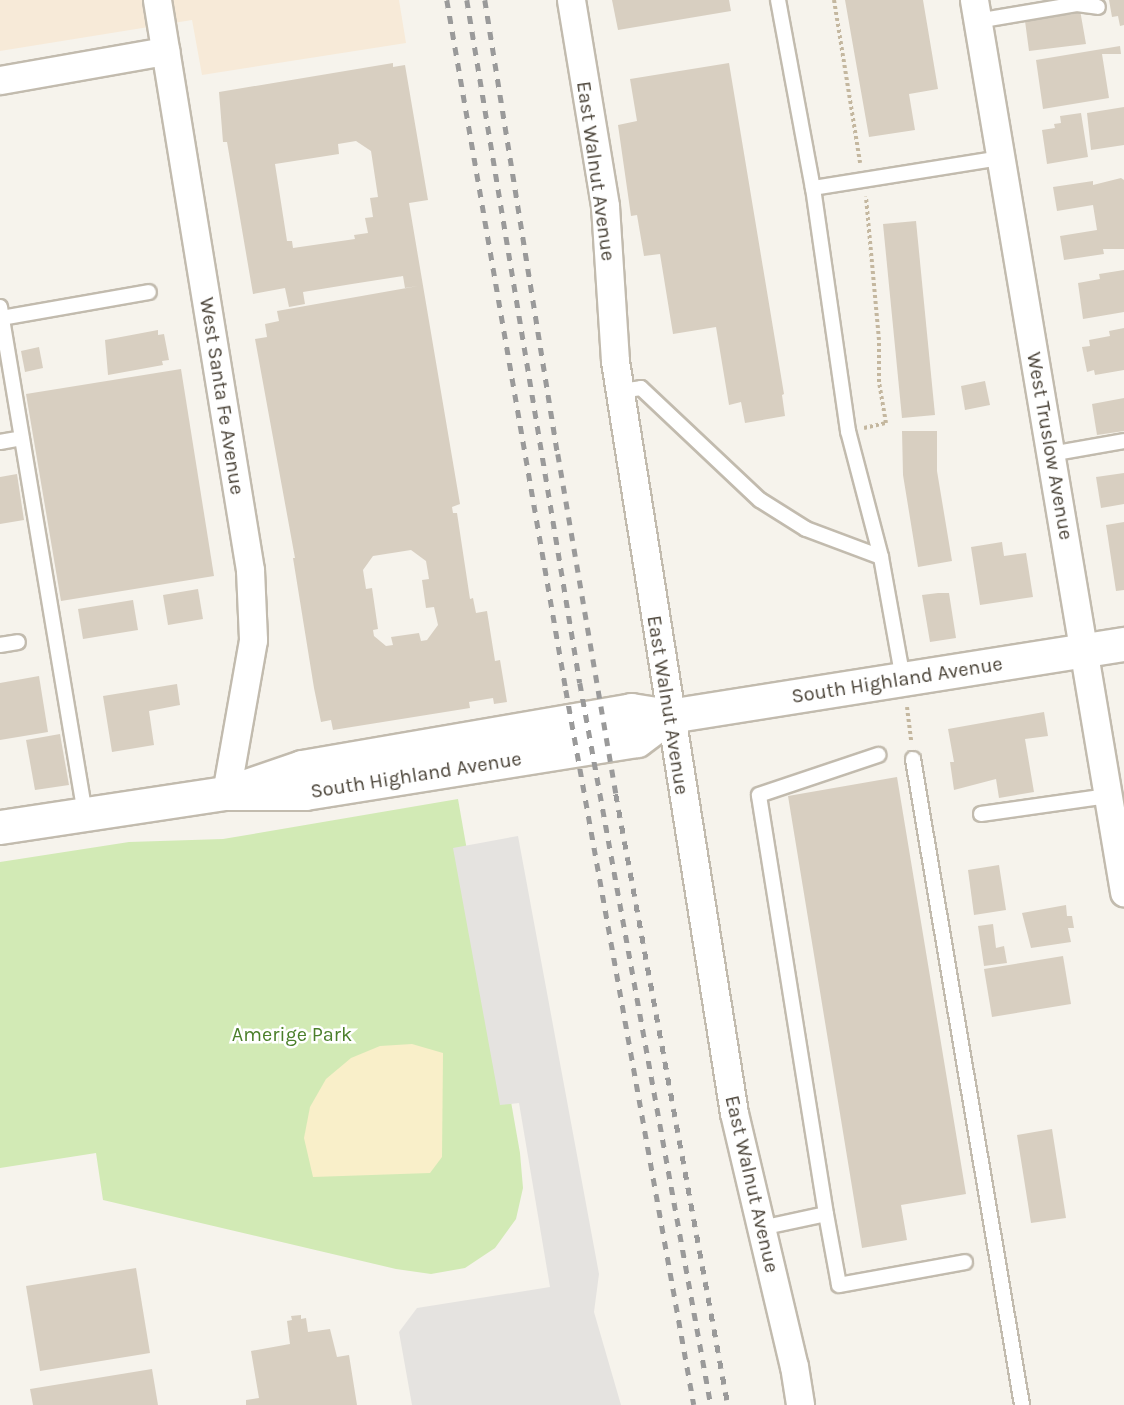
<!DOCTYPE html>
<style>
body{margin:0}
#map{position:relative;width:1124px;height:1405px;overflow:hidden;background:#f6f3ec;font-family:Karla,sans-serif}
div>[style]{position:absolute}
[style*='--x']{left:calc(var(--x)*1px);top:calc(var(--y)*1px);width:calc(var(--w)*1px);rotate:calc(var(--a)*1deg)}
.commercial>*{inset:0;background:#f7ead8}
.green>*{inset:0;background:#d2eab5}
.sand>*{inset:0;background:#f9efc9}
.parking>*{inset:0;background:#e5e3e0}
.building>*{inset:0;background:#d8cfc1}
.path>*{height:4px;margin-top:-2px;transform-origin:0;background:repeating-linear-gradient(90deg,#c4b79f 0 3px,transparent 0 6px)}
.roads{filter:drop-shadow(2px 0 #c2bbae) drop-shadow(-2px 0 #c2bbae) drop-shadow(0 2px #c2bbae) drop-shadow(0 -2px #c2bbae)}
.service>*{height:14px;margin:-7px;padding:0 7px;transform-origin:7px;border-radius:7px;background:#fff}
.minor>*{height:27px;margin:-13.5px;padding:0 13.5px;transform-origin:13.5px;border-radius:13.5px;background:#fff}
.tertiary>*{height:33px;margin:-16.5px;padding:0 16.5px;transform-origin:16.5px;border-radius:16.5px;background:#fff}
.rail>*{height:4.5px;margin-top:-2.25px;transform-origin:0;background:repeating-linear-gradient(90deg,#9a9a9a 0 8px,transparent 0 16px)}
span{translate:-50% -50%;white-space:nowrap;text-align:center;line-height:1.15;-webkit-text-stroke:5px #fff;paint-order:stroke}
.street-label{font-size:20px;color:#4b4439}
.park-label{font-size:20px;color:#4a7f2a}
</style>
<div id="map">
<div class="commercial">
<div style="clip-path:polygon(0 0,399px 0,406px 43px,202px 75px,192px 20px,0 51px)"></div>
</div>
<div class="green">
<div style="clip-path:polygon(458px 799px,520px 1153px,523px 1188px,516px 1219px,495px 1248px,465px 1268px,431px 1274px,396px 1269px,103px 1200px,96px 1153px,0 1168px,0 862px,129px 842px,223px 839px)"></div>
</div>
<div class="sand">
<div style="clip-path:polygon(412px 1044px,443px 1053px,442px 1157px,430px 1173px,313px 1177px,304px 1138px,310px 1107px,326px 1079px,351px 1058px,380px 1046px)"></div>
</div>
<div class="parking">
<div style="clip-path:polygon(518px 836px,599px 1274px,594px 1312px,621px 1405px,412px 1405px,399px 1332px,417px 1308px,550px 1287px,519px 1103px,500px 1105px,453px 848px)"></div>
</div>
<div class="building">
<div style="clip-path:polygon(612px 0,729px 0,731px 11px,618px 30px)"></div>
<div style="clip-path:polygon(845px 0,923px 0,938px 89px,909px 94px,915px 130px,869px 137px)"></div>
<div style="clip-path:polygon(1109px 0,1124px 0,1124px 25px,1120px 26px,1118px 16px,1112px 17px)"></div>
<div style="clip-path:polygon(1080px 10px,1086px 44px,1029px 51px,1025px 21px,1068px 12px,1068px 15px,1073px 14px,1073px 11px)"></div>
<div style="clip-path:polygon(1120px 46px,1121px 54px,1102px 54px,1109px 98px,1043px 109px,1036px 60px)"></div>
<div style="clip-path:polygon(evenodd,393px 63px,393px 67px,405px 65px,428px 200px,409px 203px,460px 504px,452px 507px,453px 513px,457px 513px,470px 599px,473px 598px,476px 613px,487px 611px,495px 661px,500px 660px,507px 702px,494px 704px,493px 698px,469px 702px,470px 708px,333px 730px,331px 720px,321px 722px,314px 688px,293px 558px,295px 558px,255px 339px,267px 337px,265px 324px,279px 321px,277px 311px,418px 286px,405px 288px,403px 276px,352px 284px,303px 292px,305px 304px,289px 307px,285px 288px,253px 294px,227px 142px,223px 142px,219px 92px,393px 63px,356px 141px,371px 151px,378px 197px,370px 198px,373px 217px,365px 218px,368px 233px,354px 235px,355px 239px,293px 248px,292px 241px,287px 241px,275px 164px,339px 154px,338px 144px,356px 141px,393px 63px,411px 550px,426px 561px,429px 579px,422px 580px,426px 608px,434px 607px,438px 625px,427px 640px,421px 641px,419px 633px,391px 637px,393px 645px,386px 646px,374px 636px,373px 630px,378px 629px,372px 588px,366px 589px,363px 570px,373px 556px,411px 550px)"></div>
<div style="clip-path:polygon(729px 63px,784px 394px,782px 395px,785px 416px,745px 423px,741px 402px,729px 405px,716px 327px,673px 334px,660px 254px,644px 256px,637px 215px,631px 216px,618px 125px,637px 121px,630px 79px)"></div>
<div style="clip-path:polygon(1124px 107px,1124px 145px,1091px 150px,1087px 113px)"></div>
<div style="clip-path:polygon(1081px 113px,1088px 157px,1047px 164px,1042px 130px,1055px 128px,1054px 124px,1061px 123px,1060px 116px)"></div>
<div style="clip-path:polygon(1121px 178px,1124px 180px,1124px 249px,1103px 249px,1104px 254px,1064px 260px,1060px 236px,1097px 230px,1093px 205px,1057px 211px,1053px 187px,1093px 181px,1093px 185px)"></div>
<div style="clip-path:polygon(916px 221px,935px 415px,902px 418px,883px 224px)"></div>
<div style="clip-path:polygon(1124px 270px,1124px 312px,1083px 319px,1078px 283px,1100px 279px,1099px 274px)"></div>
<div style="clip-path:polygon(1124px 328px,1124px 370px,1095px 375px,1094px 370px,1087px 372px,1082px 347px,1090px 346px,1089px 340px,1110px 336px,1109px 331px)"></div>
<div style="clip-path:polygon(158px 330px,158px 335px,164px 334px,169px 360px,162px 361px,163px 365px,108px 375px,105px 340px)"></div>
<div style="clip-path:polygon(39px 347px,43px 368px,25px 372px,21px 351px)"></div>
<div style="clip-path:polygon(181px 369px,214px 576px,61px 601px,26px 394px)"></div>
<div style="clip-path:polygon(985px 381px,990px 405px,965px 410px,961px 386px)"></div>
<div style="clip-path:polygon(1124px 398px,1124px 431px,1097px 435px,1092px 404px)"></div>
<div style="clip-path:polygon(902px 431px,937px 431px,937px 471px,952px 561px,918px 567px,903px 475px)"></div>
<div style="clip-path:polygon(1124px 473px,1124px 504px,1101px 508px,1096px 477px)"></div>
<div style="clip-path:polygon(17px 474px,24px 520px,0 524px,0 477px)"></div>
<div style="clip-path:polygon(1124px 522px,1124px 590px,1116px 591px,1106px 525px)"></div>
<div style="clip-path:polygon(1002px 542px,1004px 556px,1026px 553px,1033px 597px,980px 605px,971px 547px)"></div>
<div style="clip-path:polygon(198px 589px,203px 619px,168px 625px,163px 595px)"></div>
<div style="clip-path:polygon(938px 593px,949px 593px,956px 638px,930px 642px,922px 595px)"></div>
<div style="clip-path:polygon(133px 600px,138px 630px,83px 639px,78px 609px)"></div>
<div style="clip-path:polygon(39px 676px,48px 732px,0 740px,0 683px)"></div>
<div style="clip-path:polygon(177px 684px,180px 705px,149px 711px,154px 745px,112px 752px,103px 696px)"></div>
<div style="clip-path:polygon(1044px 712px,1048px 736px,1025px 739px,1034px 792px,999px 798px,996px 779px,954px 790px,950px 762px,954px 762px,948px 729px)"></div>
<div style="clip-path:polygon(60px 734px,69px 785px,35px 790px,26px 740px)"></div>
<div style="clip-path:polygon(897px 777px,966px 1194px,901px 1205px,907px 1240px,862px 1248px,788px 796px)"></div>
<div style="clip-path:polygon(999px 865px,1006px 910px,974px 915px,968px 870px)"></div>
<div style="clip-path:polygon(1066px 905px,1067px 916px,1072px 916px,1074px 928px,1068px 928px,1071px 942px,1031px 948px,1022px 913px)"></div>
<div style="clip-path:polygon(993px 924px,996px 948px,1004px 946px,1007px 963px,984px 966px,978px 926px)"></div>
<div style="clip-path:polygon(1063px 956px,1071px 1004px,992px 1017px,984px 969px)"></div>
<div style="clip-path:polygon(1052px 1129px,1066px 1218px,1031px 1223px,1017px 1135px)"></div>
<div style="clip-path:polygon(136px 1268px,150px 1353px,40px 1371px,26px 1286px)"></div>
<div style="clip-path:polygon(301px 1315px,301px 1319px,306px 1318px,308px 1332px,330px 1329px,337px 1357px,349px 1355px,357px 1405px,246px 1405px,246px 1400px,259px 1398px,251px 1351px,290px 1344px,287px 1321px,292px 1320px,291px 1316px)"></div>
<div style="clip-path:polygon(152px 1369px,158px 1405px,33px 1405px,30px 1389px)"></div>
</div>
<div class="path">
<div style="--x:834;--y:0;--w:165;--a:80.9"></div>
<div style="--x:864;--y:428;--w:23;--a:-13"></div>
<div style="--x:886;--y:423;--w:42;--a:-99.7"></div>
<div style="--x:879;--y:382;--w:42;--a:-90"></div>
<div style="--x:879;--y:340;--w:144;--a:-95.2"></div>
<div style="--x:907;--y:707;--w:35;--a:83"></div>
</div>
<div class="roads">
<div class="service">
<div style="--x:778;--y:0;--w:191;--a:79.5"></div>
<div style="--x:813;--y:188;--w:246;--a:81.8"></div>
<div style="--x:848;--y:431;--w:130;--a:75.3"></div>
<div style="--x:881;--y:557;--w:124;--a:79.8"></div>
<div style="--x:977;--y:21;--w:101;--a:-9.6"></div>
<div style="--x:1077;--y:4;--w:21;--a:8"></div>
<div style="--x:813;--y:188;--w:190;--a:-9.1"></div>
<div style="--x:0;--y:307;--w:514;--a:80.48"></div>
<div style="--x:2;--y:318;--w:149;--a:-10"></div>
<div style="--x:620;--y:391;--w:21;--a:-8"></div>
<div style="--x:641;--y:388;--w:163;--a:43.3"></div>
<div style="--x:760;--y:500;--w:54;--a:32.2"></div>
<div style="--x:806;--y:529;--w:80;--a:20.5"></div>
<div style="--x:0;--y:442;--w:22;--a:-10"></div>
<div style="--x:1051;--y:454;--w:74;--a:-10.1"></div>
<div style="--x:0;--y:645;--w:18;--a:-9"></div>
<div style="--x:913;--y:759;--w:655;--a:80.42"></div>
<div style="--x:981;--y:814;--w:128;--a:-8.1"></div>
<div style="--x:826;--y:1214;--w:424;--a:-99.1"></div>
<div style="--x:759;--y:795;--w:126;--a:-18.6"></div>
<div style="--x:761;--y:1228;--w:66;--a:-12.2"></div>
<div style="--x:826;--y:1214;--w:72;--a:79.6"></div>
<div style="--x:839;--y:1285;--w:128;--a:-10.3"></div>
</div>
<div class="minor">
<div style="--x:157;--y:0;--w:578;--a:80.73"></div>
<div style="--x:250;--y:570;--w:70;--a:87.5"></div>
<div style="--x:253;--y:640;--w:155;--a:100"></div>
<div style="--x:571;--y:0;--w:209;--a:80.6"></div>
<div style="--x:605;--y:206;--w:155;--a:86.3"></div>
<div style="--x:615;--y:361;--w:761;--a:81.01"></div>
<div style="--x:734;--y:1113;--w:260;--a:76.7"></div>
<div style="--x:794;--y:1366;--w:39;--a:81"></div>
<div style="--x:974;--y:0;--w:905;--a:80.45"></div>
<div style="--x:0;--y:80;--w:168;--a:-10"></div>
</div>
<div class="tertiary">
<div style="--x:226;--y:793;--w:80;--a:-18.9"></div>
<div style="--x:302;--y:767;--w:334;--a:-9.8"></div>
<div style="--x:631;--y:710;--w:38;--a:9"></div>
<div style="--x:669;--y:716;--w:461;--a:-9"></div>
<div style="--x:0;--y:827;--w:229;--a:-8.6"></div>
<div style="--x:226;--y:793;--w:79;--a:0"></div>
<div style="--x:305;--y:793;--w:336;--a:-9.1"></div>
<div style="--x:637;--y:740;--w:40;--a:-37"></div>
</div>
</div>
<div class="rail">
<div style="--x:447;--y:0;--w:700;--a:80.21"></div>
<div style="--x:566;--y:690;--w:726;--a:79.85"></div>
<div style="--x:467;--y:0;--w:692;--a:80.61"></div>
<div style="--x:580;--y:683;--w:734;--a:79.72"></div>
<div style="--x:485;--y:0;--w:460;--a:80.9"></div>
<div style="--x:558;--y:454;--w:345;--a:80.3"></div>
<div style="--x:616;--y:794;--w:621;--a:79.61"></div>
</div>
<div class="street-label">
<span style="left:596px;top:171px;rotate:82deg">East Walnut Avenue</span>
<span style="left:222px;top:396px;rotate:81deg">West Santa Fe Avenue</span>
<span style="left:1050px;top:446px;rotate:80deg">West Truslow Avenue</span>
<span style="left:897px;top:680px;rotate:-9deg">South Highland Avenue</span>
<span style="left:668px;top:705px;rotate:81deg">East Walnut Avenue</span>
<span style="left:416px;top:775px;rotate:-9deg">South Highland Avenue</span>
<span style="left:752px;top:1184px;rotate:77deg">East Walnut Avenue</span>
</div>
<div class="park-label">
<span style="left:292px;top:1034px">Amerige Park</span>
</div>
</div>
